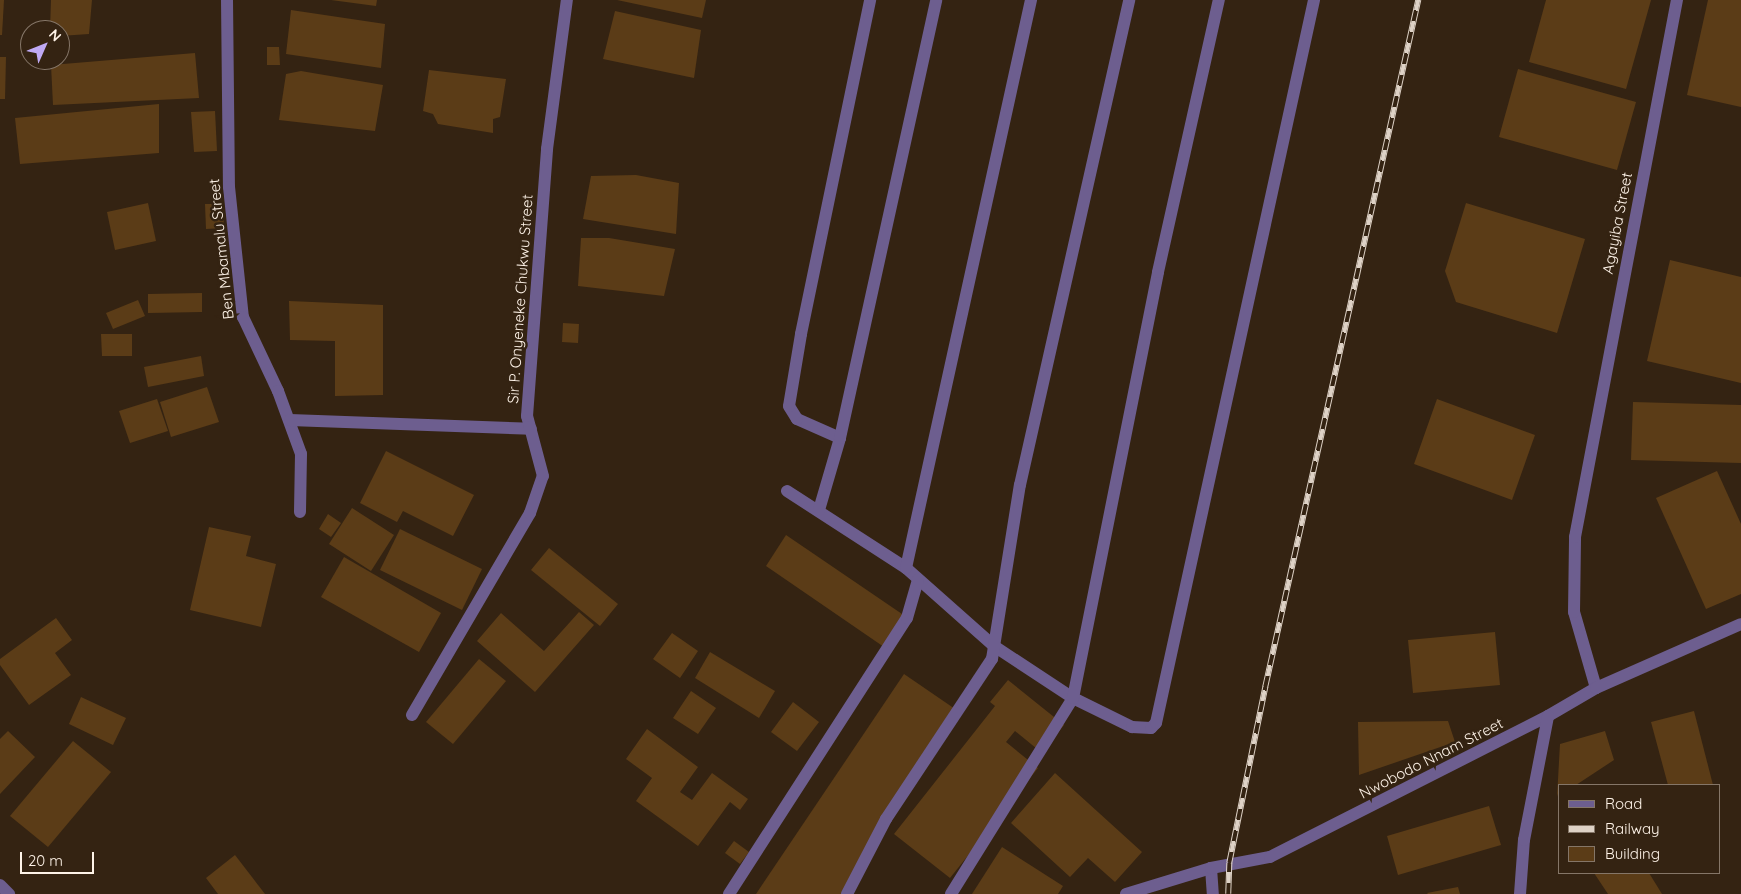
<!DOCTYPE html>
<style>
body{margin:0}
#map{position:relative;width:1741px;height:894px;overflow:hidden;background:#342312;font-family:Quicksand,sans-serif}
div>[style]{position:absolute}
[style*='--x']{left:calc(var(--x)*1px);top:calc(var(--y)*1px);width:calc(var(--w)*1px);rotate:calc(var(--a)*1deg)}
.building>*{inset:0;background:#5b3c17}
.minor>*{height:12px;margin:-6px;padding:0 6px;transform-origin:6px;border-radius:6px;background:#6d5e8f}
.rail>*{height:5.5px;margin-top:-2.75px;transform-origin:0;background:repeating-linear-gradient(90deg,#342312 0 11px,#ded2c6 0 22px);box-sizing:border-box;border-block:1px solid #ded2c6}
span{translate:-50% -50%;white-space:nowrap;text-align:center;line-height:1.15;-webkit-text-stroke:5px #342312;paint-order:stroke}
.street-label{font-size:15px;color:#fef3e8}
.legend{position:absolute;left:1558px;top:784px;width:162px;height:90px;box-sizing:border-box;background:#342312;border:1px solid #857668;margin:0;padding:6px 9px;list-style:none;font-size:15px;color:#fef3e8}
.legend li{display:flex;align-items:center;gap:10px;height:25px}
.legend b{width:25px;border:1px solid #857668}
.north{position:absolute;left:20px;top:20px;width:50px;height:50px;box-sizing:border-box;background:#342312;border:1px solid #857668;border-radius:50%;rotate:46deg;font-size:14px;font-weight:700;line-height:20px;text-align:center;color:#fef3e8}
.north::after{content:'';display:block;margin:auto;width:18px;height:22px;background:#bfa9f4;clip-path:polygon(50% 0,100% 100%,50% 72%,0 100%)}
.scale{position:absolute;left:20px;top:852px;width:74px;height:22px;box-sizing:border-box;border:2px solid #fef3e8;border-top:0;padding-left:6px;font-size:15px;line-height:18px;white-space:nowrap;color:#fef3e8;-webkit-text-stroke:4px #342312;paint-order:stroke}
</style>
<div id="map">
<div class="building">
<div style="clip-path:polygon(0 0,4px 0,2px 35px,0 35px)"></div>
<div style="clip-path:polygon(51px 0,92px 0,89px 34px,60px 36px,60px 30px,50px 30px)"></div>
<div style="clip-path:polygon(331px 0,377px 0,376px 6px)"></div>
<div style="clip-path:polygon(617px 0,706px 0,702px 18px)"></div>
<div style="clip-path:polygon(1546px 0,1651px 0,1626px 89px,1529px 62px)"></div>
<div style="clip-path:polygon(1708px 0,1741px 0,1741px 107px,1687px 95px)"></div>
<div style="clip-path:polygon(291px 10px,385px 24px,381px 68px,286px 54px)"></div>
<div style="clip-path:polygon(615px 11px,701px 30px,694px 78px,603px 59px)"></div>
<div style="clip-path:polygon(267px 47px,279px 47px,280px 65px,267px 65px)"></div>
<div style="clip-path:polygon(195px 53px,199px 98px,53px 105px,51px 65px)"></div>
<div style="clip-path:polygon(0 57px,6px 57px,5px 99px,0 99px)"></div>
<div style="clip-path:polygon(1518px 69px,1636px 102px,1617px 170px,1499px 137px)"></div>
<div style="clip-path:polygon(429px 70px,506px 79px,500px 117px,493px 119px,493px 133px,438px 124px,433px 114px,423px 111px)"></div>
<div style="clip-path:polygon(301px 71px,383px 85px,375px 131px,279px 120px,286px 74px)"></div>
<div style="clip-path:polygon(159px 104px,159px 153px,20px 164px,15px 118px)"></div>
<div style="clip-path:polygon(215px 111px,217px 151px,194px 152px,191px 112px)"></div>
<div style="clip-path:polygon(636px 175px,679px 183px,676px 234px,583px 219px,591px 176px)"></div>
<div style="clip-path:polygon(148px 203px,156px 241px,115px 250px,107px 212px)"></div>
<div style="clip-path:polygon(1466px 203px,1585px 239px,1557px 333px,1456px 302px,1445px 271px)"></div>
<div style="clip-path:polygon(205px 204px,223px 204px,224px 228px,206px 229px)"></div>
<div style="clip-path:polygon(581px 238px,609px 238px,675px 249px,664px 296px,578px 286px)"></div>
<div style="clip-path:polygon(1670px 260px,1741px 277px,1741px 383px,1647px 361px)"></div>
<div style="clip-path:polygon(202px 293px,202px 312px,148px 313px,148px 294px)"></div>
<div style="clip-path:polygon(138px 300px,145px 316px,113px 329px,106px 313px)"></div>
<div style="clip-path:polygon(289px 301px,383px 305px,383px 395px,335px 396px,335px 341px,290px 340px)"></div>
<div style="clip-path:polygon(563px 323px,579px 324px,578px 343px,562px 342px)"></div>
<div style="clip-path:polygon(101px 334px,132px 334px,132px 356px,102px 356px)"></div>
<div style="clip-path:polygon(201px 356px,204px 376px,148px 387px,144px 367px)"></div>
<div style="clip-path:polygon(207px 387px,219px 422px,171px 437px,160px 402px)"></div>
<div style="clip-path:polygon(157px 399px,168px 431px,130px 443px,119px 411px)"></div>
<div style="clip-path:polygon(1437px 399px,1535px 435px,1512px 500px,1414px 464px)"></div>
<div style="clip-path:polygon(1633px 402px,1741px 405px,1741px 463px,1631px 460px)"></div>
<div style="clip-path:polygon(386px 451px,474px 495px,453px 536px,403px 511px,397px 522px,360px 503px)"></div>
<div style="clip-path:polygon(1717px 471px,1741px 524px,1741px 594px,1706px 609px,1656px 498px)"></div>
<div style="clip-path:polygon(352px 508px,394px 535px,371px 571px,329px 544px)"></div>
<div style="clip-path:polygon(328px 514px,341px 523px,331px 537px,319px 529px)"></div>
<div style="clip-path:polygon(209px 527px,251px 536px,246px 556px,276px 564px,261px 627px,190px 610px)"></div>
<div style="clip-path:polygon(400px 529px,482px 569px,462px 610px,380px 570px)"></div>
<div style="clip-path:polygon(786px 535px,905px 616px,884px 647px,766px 566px)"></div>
<div style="clip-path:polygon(549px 548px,618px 604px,600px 626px,531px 570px)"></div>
<div style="clip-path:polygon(344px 557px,441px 613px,419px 652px,321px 597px)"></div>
<div style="clip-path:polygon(579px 612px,594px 625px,535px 692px,477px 641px,501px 613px,544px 651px)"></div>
<div style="clip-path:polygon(56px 618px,72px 640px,55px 653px,71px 675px,29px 705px,0 665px,0 659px)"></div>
<div style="clip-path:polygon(1495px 632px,1500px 685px,1413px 693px,1408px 640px)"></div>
<div style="clip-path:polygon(672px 633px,698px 651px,680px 678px,653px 659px)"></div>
<div style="clip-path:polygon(710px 652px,775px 691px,759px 718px,695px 678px)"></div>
<div style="clip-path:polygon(479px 659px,506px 681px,453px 744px,426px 722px)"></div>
<div style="clip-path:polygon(904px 674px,958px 711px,845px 894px,756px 894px)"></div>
<div style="clip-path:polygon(1008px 680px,1064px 725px,1042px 753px,1015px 731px,1006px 742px,1038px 768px,950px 878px,894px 834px,995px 706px,990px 702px)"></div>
<div style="clip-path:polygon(691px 691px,716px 708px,698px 734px,673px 718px)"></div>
<div style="clip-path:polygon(81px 697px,126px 718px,113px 745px,69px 724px)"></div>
<div style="clip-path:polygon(793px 702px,819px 722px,797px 751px,771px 732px)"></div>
<div style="clip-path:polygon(1694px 711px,1713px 785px,1668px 785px,1651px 722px)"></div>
<div style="clip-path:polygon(1448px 721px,1455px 742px,1359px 775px,1358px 722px)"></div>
<div style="clip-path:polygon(647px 729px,698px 767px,680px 792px,692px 800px,712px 773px,748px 799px,740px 810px,730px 802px,698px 846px,636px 801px,652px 778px,626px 759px)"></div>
<div style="clip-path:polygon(8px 731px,35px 757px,0 794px,0 739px)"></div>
<div style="clip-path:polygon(1605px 731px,1614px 760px,1576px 785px,1560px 785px,1557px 797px,1560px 744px)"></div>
<div style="clip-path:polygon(73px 741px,111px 772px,48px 847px,10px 816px)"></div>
<div style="clip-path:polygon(1055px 773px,1142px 852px,1115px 882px,1088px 858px,1070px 877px,1011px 823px)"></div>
<div style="clip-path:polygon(1489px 806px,1501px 845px,1398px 875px,1387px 836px)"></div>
<div style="clip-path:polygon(734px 841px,749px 852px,740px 864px,725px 853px)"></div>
<div style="clip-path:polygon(1002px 847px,1063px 886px,1058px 894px,972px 894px)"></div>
<div style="clip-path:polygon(235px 855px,265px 894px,218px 894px,206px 878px)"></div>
<div style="clip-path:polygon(1594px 873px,1649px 873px,1662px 894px,1608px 894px)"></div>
<div style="clip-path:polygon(1458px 887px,1460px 894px,1428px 894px,1427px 893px)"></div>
</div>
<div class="minor">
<div style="--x:227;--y:0;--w:187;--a:89.4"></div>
<div style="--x:229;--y:187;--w:131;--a:83.9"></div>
<div style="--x:243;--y:317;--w:82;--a:64.7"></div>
<div style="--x:278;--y:391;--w:67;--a:69.9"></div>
<div style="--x:301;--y:454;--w:58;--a:91"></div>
<div style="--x:290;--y:420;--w:241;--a:2.1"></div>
<div style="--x:840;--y:438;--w:47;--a:-156.2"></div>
<div style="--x:797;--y:419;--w:15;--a:-122"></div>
<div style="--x:789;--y:406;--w:73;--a:-80.5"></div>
<div style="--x:801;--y:334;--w:341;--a:-78.3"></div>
<div style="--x:787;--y:491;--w:142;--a:32.9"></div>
<div style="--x:906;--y:568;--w:118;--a:41.6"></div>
<div style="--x:994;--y:646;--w:95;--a:33.4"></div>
<div style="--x:1073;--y:698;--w:66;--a:26.2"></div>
<div style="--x:1132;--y:727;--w:19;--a:3"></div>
<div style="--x:1151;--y:728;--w:7;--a:-45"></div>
<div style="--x:1156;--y:723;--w:740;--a:-77.67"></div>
<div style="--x:819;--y:510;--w:75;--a:-73.7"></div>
<div style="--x:840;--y:438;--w:448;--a:-77.6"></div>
<div style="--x:906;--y:568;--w:582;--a:-77.59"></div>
<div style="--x:1596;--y:688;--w:79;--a:-106.1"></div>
<div style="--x:1574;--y:612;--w:75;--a:-89.2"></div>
<div style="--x:1575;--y:537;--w:547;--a:-79.25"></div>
<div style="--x:412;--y:715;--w:234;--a:-59.7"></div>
<div style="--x:530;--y:513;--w:39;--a:-71"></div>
<div style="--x:543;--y:476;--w:62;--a:-104.9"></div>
<div style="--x:527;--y:416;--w:268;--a:-85.7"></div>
<div style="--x:547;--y:149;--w:150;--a:-82.4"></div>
<div style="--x:1211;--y:868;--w:26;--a:86"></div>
<div style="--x:0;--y:885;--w:13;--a:45"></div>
<div style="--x:729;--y:894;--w:328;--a:-57.2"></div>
<div style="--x:907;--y:618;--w:40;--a:-74"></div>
<div style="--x:847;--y:894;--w:85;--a:-62.5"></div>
<div style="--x:886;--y:819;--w:192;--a:-56.5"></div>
<div style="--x:992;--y:659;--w:176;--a:-80.9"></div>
<div style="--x:1020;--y:485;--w:497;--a:-77.3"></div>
<div style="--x:951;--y:894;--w:231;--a:-58.1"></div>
<div style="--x:1073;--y:698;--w:434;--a:-78.7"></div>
<div style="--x:1158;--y:272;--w:279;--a:-77.4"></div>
<div style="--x:1126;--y:894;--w:89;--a:-17"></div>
<div style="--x:1211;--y:868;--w:60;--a:-10.6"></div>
<div style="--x:1270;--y:857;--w:312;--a:-26.9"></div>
<div style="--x:1548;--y:716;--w:56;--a:-30.3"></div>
<div style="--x:1596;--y:688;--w:158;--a:-23.8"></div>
<div style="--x:1520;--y:894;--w:54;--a:-85.8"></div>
<div style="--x:1524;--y:840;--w:126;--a:-79"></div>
</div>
<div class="rail">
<div style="--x:1228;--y:894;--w:31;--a:-88"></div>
<div style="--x:1229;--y:863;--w:180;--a:-78.4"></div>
<div style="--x:1265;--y:687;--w:704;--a:-77.44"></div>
</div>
<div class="street-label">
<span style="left:1617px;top:223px;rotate:-79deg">Agayiba Street</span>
<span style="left:221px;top:249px;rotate:-96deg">Ben Mbamalu Street</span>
<span style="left:520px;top:299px;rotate:-86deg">Sir P. Onyeneke Chukwu Street</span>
<span style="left:1431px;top:758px;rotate:-27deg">Nwobodo Nnam Street</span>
</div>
<ul class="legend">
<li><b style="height:6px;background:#6d5e8f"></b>Road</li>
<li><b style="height:6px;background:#ded2c6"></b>Railway</li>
<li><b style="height:14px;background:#5b3c17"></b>Building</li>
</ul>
<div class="north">N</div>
<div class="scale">20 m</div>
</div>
